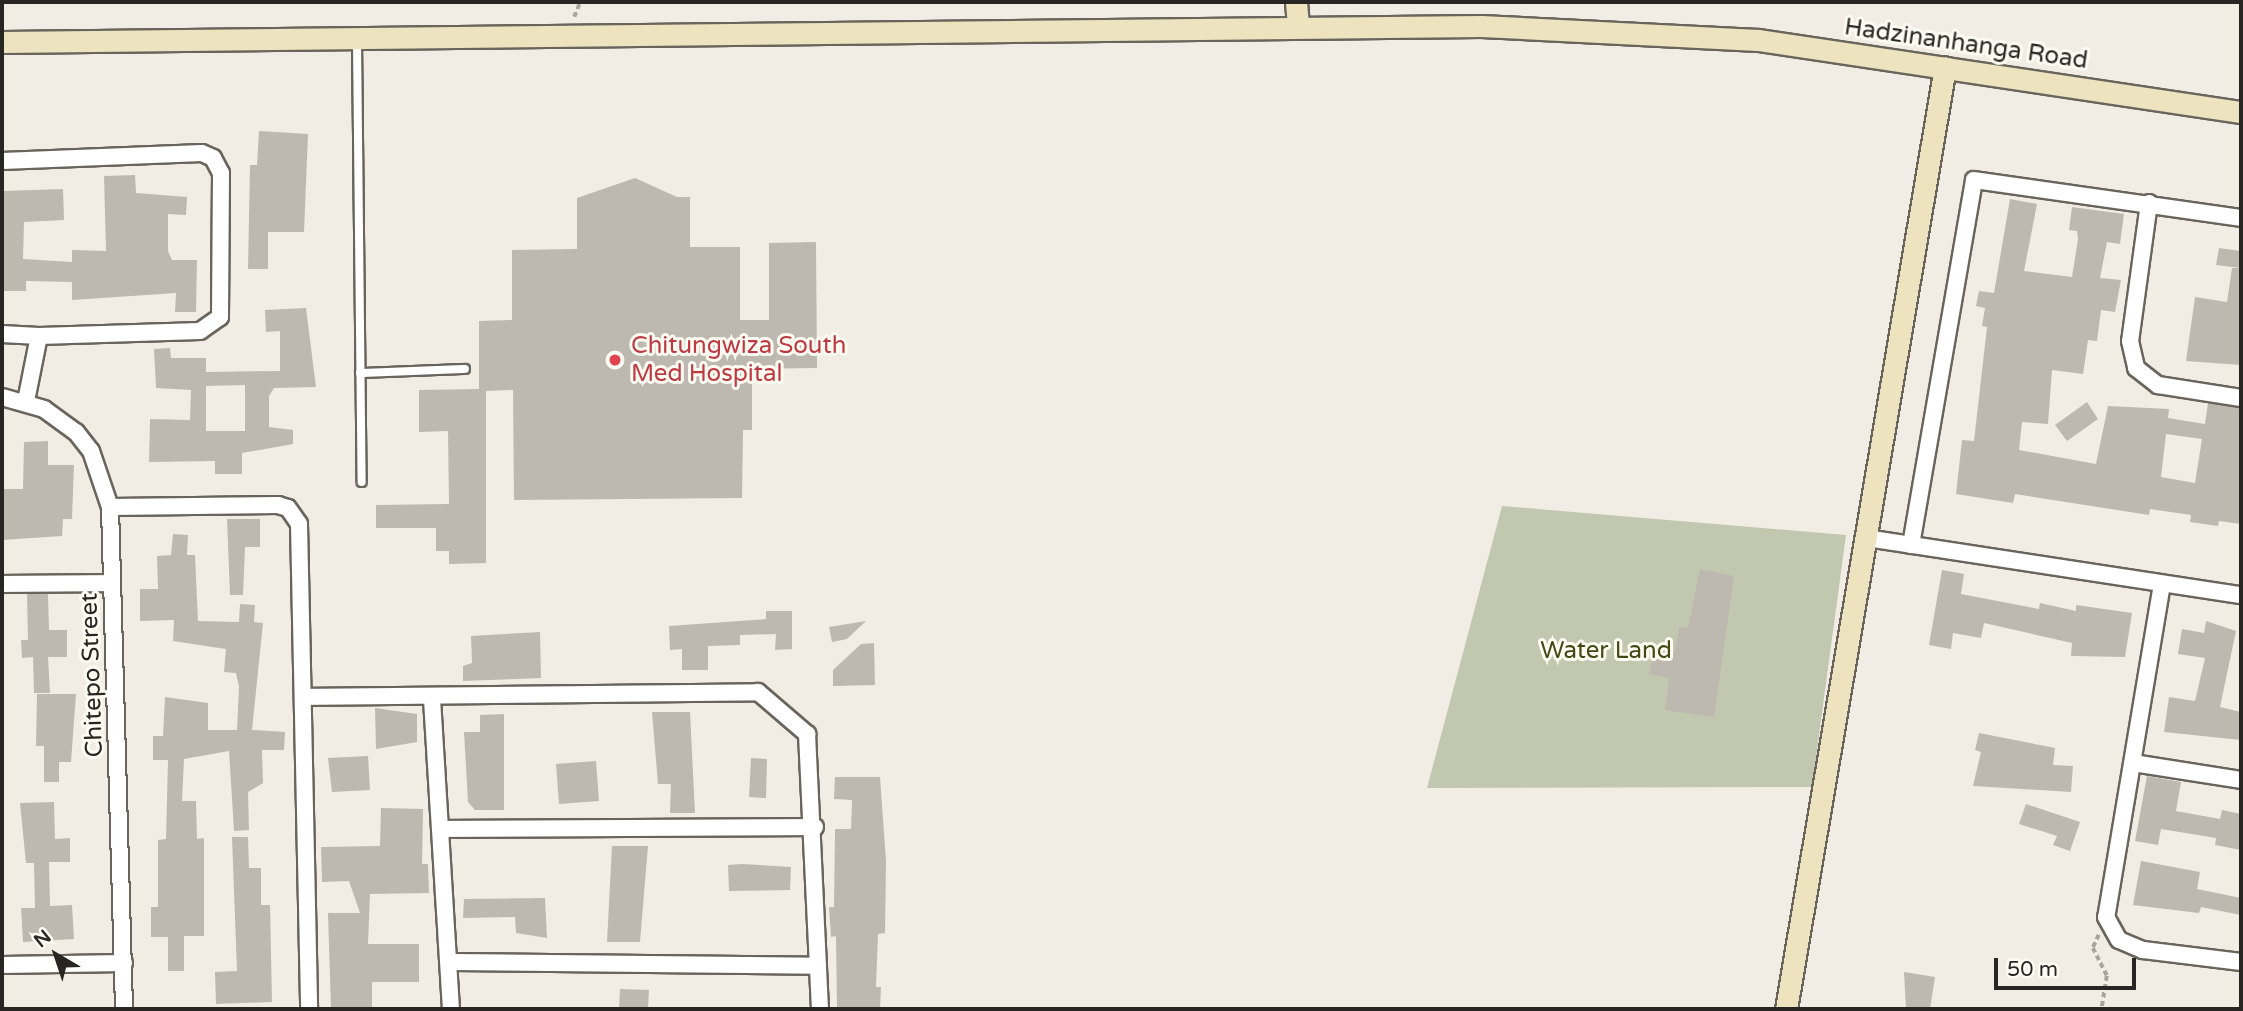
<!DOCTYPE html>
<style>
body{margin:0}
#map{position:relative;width:2243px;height:1011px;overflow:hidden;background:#f2ede4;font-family:"Varela Round",sans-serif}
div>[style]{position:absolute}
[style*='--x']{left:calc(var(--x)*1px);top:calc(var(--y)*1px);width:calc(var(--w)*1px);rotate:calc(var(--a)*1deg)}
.green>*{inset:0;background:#c2c7b0}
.building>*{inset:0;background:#bdb9b0}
.path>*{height:3.5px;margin-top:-1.75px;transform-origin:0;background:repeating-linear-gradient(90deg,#a9a59e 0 5px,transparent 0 8.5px)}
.roads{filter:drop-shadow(2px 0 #69655d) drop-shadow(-2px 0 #69655d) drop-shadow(0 2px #69655d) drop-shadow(0 -2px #69655d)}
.lane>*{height:8px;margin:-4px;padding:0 4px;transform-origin:4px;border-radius:4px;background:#fff}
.street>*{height:16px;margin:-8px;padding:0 8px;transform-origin:8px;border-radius:8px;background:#fff}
.secondary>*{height:21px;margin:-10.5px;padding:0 10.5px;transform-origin:10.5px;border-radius:10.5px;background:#eee3bf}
.dots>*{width:19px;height:19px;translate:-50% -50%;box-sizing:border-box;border:4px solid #fefbf3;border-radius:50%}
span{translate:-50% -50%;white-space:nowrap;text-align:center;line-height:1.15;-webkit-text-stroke:6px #fefbf3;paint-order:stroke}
.street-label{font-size:24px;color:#272622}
.health-label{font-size:24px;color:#be3a42}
.left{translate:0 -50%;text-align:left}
.park-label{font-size:24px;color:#414914}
.frame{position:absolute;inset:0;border:4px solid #272622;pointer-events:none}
.north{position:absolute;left:21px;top:920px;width:70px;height:70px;-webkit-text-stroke:5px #fefbf3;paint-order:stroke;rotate:321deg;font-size:19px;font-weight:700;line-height:28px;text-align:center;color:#272622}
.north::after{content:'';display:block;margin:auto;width:24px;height:32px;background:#272622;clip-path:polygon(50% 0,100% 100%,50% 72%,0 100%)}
.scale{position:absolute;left:1994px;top:958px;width:142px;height:32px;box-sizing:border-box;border:4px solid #272622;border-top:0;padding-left:9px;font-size:21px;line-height:24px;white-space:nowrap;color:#272622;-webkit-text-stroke:5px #fefbf3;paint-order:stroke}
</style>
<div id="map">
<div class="green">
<div style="clip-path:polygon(1502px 506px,1846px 535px,1812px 787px,1427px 788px)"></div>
</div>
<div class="building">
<div style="clip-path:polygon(259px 131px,308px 134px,304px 232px,268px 232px,268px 269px,248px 269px,250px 165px,257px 165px)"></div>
<div style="clip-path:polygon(135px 175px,136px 193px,187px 197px,186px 215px,168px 214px,168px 251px,172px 260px,197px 260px,196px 312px,175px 312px,176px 293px,72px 300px,72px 282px,26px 281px,26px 291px,2px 291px,2px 191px,63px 189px,64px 220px,24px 222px,23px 259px,72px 262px,72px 250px,106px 251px,104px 176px)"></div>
<div style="clip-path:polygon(635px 178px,677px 197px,690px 197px,690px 247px,740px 247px,740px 320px,769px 320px,769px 243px,816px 242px,817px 368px,752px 369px,752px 430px,743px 430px,742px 498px,514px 500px,513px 390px,486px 391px,486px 563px,449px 564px,449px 551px,436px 551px,436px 528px,376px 528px,376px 505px,449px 504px,448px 431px,419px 432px,419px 390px,479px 389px,479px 321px,512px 320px,512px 250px,577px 249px,577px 198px)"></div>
<div style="clip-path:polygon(evenodd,2010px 199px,2037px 204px,2024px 271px,2072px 277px,2078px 239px,2077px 231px,2069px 230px,2072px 207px,2124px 214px,2120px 244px,2107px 242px,2100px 278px,2121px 280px,2115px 312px,2101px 310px,2097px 341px,2088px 340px,2083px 374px,2052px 370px,2048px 424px,2022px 422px,2019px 450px,2096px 464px,2108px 406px,2169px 409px,2168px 418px,2205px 424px,2208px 403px,2241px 408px,2241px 524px,2219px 521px,2218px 526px,2190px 522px,2191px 515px,2150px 509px,2149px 515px,2015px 494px,2013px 503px,1956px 494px,1962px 440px,1974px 441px,1987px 327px,1982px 326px,1985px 308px,1976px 306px,1979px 291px,1994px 293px,2010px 199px,2166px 434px,2202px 439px,2195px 483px,2161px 477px,2166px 434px)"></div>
<div style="clip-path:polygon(2219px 248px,2241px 251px,2241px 268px,2216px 265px)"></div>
<div style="clip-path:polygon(2232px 268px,2241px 268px,2241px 365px,2186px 361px,2195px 297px,2227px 302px)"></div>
<div style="clip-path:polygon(evenodd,306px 308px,316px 387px,274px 388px,269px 396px,269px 427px,293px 430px,293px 444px,242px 453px,242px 474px,215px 474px,215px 461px,149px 462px,150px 419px,190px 420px,191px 390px,156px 388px,154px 349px,170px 348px,171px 358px,206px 358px,206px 372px,280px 371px,280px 331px,266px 332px,265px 310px,306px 308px,245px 385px,245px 431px,206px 431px,206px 386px,245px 385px)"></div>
<div style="clip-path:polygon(2087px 402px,2098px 419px,2067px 441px,2055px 425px)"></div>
<div style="clip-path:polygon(48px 441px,48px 465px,74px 465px,72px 519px,63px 519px,62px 536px,2px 540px,2px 489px,23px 489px,24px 442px)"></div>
<div style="clip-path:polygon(227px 519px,260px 519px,260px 547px,245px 547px,243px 595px,230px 595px)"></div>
<div style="clip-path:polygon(173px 534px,188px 535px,187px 555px,195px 555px,198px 621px,239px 622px,240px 604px,255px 605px,254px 622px,263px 623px,252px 730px,285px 732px,284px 750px,262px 750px,263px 783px,248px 792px,249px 830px,234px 831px,229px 751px,184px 759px,182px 801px,196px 801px,197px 839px,204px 838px,204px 936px,184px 936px,184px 971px,168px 971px,168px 937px,151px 937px,151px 907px,158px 907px,158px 840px,166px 839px,168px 760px,153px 760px,153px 736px,163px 736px,165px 697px,208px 703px,208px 730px,237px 730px,239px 687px,236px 673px,224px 672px,226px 649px,173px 641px,174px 620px,140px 621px,140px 589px,158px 589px,157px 556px,171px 555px)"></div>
<div style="clip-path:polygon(1700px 569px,1734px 576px,1714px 717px,1665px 710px,1669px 678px,1649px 674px,1654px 649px,1675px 652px,1679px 627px,1688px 628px)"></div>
<div style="clip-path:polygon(1942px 570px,1964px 574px,1961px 594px,2039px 609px,2040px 603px,2076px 611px,2076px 605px,2132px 613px,2125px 657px,2071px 656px,2072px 643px,1984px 623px,1981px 638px,1953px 633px,1951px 649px,1929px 645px)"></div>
<div style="clip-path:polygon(27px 594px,48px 594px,49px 630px,67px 630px,67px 657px,48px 657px,50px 693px,34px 693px,33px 657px,22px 658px,21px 640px,28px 640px)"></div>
<div style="clip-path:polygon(766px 611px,792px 611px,792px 649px,775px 650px,776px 634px,740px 635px,740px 645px,708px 646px,708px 670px,682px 670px,682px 649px,670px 650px,669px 626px,766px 619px)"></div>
<div style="clip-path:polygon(866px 621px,847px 639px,832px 642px,829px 627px)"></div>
<div style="clip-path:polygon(2206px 621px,2236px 631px,2220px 707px,2241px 712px,2241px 740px,2164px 732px,2169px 697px,2195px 701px,2205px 658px,2178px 654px,2182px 629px,2204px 633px)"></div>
<div style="clip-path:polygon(540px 632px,541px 678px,463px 681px,463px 666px,472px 663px,471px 636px)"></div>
<div style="clip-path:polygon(874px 643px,875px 685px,833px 686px,833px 670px,861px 644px)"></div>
<div style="clip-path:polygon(37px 694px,76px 694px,71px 762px,59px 762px,59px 782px,44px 782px,44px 746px,36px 746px)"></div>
<div style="clip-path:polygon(375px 708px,417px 714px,417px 742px,376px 749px)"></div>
<div style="clip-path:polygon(652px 712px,690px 712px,695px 813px,670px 813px,671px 784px,658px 784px)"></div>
<div style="clip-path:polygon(504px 714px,504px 810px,475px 810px,468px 802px,464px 732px,480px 732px,480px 715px)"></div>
<div style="clip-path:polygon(1979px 733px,2055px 748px,2053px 765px,2073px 766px,2071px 792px,1973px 786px,1981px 752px,1975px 750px)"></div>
<div style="clip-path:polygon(368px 756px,370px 790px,332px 792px,328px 758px)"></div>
<div style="clip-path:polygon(751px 758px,767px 759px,766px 798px,749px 797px)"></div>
<div style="clip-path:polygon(596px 761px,599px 801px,559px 804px,556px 764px)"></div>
<div style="clip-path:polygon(2147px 776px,2181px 782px,2176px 811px,2220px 819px,2222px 810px,2241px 814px,2241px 850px,2215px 845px,2216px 838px,2161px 829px,2158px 845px,2135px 841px)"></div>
<div style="clip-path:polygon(835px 777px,880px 777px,886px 861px,885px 933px,878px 934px,876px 987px,881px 987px,880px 1009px,837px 1009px,836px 936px,831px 937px,829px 907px,834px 907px,835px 829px,851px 829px,852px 800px,834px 799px)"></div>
<div style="clip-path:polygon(54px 802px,55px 839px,70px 838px,70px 862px,49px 862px,50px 906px,72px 905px,74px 939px,23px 942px,21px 908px,35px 908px,34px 863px,26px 863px,20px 803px)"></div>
<div style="clip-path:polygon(2026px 804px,2080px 822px,2070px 851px,2053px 845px,2057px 836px,2019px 824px)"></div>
<div style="clip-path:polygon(381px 808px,423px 809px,422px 864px,428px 864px,429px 893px,370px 894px,368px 944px,419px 944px,419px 982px,372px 982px,372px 1009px,331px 1009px,328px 913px,360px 913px,349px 881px,322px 882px,321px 847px,380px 846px)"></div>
<div style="clip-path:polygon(232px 837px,248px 837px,249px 868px,261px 868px,261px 905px,270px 905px,272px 1002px,216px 1004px,215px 972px,237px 971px)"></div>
<div style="clip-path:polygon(612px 846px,648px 846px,640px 942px,607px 942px)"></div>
<div style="clip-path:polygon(2141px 861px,2200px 872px,2197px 889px,2241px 898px,2241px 915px,2201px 907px,2199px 913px,2133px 905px)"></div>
<div style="clip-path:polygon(742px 864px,791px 867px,790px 890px,729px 891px,728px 865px)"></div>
<div style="clip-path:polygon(545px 898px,547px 938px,516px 933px,515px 917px,463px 918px,464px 899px)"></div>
<div style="clip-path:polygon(1904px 972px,1935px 977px,1930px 1009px,1906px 1009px)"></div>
<div style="clip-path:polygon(620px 989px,649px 990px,648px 1009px,619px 1009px)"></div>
</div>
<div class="path">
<div style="--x:574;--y:17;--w:16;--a:-68"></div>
<div style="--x:2099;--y:935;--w:14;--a:115"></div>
<div style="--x:2093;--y:948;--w:31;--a:63"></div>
<div style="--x:2107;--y:976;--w:33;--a:99"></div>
</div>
<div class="roads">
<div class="lane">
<div style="--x:357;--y:41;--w:441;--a:89.4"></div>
<div style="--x:360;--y:373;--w:105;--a:-2.2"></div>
</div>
<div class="street">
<div style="--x:2;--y:161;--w:200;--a:-2.3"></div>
<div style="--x:202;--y:153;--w:12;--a:24"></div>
<div style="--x:213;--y:158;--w:17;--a:62"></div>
<div style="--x:221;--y:173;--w:144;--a:90.4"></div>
<div style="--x:220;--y:317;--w:24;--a:145"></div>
<div style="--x:200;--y:331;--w:161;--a:178.2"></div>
<div style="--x:39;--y:336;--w:66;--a:101.3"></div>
<div style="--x:2149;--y:203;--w:139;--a:97.8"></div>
<div style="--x:2130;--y:341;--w:28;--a:77"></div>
<div style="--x:2136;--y:368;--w:28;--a:38"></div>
<div style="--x:2158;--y:385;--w:84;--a:8.9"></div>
<div style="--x:2;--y:334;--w:37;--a:3"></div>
<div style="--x:2;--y:397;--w:44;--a:15.9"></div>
<div style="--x:44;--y:409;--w:39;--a:36"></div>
<div style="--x:76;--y:432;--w:24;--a:52"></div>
<div style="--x:91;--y:451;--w:59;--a:71.3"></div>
<div style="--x:110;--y:507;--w:502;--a:88.4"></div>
<div style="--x:110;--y:507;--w:168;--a:-0.7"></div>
<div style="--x:278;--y:505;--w:10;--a:17"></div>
<div style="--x:288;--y:508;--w:19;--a:55"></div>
<div style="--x:299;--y:524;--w:485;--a:88.8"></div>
<div style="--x:1867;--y:538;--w:378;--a:8.7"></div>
<div style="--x:1911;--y:545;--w:370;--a:-80.2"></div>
<div style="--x:1974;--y:180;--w:270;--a:8.1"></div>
<div style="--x:2;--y:584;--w:110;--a:-0.5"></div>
<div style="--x:2162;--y:584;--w:338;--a:99.5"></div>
<div style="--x:2106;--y:917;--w:26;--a:61"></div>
<div style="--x:2119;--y:940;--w:26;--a:23"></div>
<div style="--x:2143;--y:950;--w:99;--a:7"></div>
<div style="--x:304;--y:697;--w:454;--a:-0.6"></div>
<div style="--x:758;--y:692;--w:65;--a:40.6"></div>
<div style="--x:807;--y:734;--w:275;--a:87.3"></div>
<div style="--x:432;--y:699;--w:311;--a:86.5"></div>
<div style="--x:2133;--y:763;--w:109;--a:8.9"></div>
<div style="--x:441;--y:829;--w:374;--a:-0.3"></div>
<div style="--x:452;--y:962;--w:366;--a:0.6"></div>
<div style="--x:2;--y:965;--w:122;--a:-0.9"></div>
</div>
<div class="secondary">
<div style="--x:1296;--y:2;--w:22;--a:85"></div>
<div style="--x:2;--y:42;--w:1479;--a:-0.62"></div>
<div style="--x:1481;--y:26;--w:277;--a:2.9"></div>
<div style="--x:1758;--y:40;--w:488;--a:8.5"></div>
<div style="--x:1786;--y:1009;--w:955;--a:-80.42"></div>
</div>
</div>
<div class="dots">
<div style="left:615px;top:360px;background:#e0444e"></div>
</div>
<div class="street-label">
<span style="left:1966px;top:44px;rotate:8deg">Hadzinanhanga Road</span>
<span style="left:92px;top:675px;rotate:-92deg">Chitepo Street</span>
</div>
<div class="health-label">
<span class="left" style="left:631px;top:360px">Chitungwiza South<br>Med Hospital</span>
</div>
<div class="park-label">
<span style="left:1606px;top:651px">Water Land</span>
</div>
<div class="frame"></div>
<div class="north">N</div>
<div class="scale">50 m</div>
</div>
